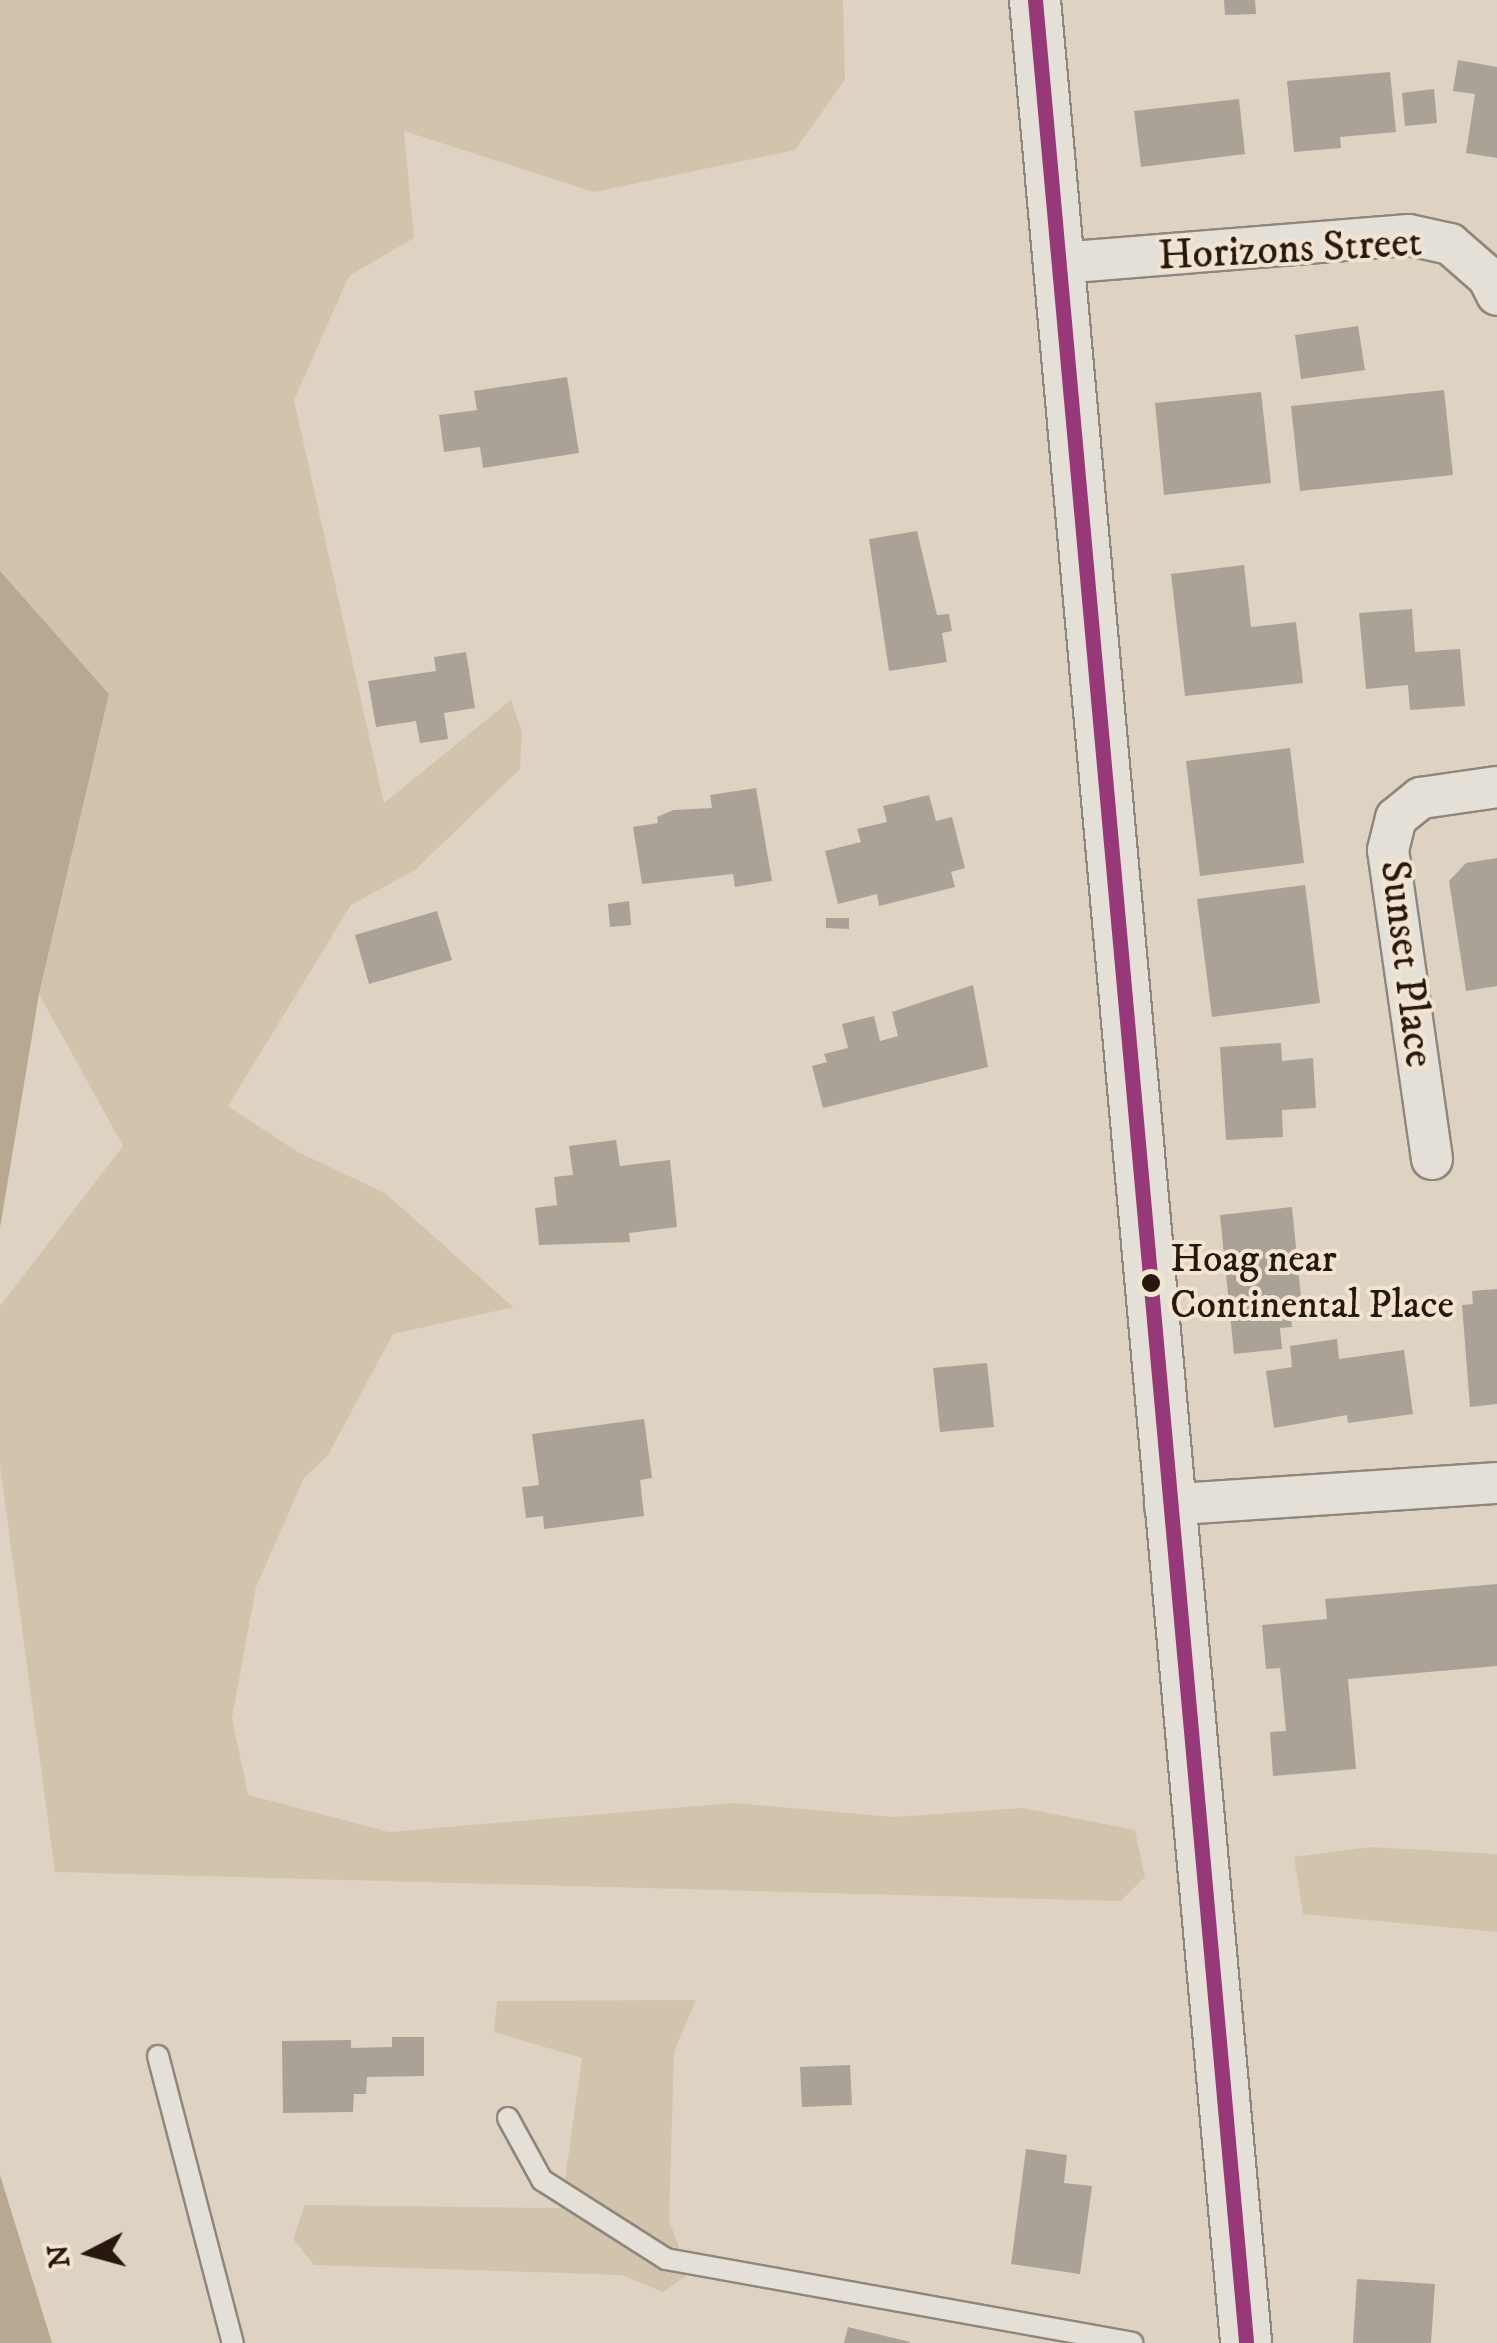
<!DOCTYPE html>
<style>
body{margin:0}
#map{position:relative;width:1497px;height:2343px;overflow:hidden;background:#ded3c2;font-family:"IM FELL DW Pica",serif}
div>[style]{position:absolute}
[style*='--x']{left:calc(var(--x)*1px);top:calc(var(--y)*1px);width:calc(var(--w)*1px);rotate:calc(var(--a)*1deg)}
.green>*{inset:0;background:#d2c3ac}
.water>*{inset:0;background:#b8a892}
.building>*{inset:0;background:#aaa296}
.roads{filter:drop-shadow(2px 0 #8f877c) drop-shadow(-2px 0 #8f877c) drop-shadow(0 2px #8f877c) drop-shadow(0 -2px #8f877c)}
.service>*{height:20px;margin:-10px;padding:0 10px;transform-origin:10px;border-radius:10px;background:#e5e0d7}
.minor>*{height:40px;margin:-20px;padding:0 20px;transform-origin:20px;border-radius:20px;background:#e5e0d7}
.tertiary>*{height:50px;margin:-25px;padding:0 25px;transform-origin:25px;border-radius:25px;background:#e5e0d7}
.bus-1>*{height:15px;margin:-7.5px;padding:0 7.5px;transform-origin:7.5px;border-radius:7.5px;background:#973978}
.dots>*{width:28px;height:28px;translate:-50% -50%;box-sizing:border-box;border:5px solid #f1e4d0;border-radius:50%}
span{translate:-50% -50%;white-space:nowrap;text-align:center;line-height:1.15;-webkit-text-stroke:8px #f1e4d0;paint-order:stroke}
.bus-label{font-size:40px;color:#27170f}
.left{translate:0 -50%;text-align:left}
.street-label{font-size:42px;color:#27170f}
.north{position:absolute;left:40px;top:2203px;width:100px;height:100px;-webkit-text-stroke:8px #f1e4d0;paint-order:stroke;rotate:264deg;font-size:28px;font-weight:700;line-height:40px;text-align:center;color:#27170f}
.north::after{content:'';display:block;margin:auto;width:35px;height:45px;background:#27170f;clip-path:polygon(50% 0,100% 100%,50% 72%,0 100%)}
</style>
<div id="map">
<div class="green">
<div style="clip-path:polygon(0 0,843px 0,845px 80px,795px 150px,594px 192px,404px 131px,414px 238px,349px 276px,294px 400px,384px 803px,511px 700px,522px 732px,520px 769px,415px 870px,351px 905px,228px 1106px,296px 1151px,385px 1193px,513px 1307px,393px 1334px,328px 1455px,304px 1478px,256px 1587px,232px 1718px,248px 1795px,389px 1832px,733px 1803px,894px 1817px,1023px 1808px,1135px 1830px,1145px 1877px,1121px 1901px,55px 1872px,0 1466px,0 1306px,123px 1146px,39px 994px,109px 694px,0 571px)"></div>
<div style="clip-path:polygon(1370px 1847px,1497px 1854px,1497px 1932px,1303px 1914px,1294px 1857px)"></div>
<div style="clip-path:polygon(696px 2000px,674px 2052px,669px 2220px,689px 2274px,663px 2292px,622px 2275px,314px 2265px,293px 2239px,305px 2205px,561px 2208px,582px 2058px,494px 2032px,497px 2001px)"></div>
</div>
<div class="water">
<div style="clip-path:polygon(0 571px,109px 694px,39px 994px,0 1228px)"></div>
<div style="clip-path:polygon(0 2175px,52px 2343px,0 2343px)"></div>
</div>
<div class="building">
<div style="clip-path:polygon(1224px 0,1255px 0,1256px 14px,1225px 15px)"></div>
<div style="clip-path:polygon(1458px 60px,1497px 67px,1497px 158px,1466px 153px,1475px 94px,1453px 91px)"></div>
<div style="clip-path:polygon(1390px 72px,1396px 132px,1340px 137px,1341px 148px,1294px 152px,1287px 81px)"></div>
<div style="clip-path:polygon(1434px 89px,1437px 123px,1405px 126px,1402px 93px)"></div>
<div style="clip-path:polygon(1239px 99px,1245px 154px,1141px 167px,1134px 111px)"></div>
<div style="clip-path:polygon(1358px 326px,1365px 370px,1301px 379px,1295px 335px)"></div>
<div style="clip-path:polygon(567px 377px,579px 453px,483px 468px,480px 447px,444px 452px,439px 415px,477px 410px,474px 391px)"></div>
<div style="clip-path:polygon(1444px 390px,1453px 475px,1300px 491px,1291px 406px)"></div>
<div style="clip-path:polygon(1261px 392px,1271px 483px,1164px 495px,1155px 403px)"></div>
<div style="clip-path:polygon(917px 531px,937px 615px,949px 614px,952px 631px,942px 633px,947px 662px,889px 671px,869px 539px)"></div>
<div style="clip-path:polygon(1244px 565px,1251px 627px,1296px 622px,1303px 683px,1185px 696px,1171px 574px)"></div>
<div style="clip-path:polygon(1412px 609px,1415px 652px,1460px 649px,1465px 706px,1410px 710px,1408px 685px,1366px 689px,1359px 613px)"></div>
<div style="clip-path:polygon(466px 652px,475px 708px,444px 713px,448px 739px,420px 743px,416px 721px,376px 727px,368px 681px,436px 671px,434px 657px)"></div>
<div style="clip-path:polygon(1290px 748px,1304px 863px,1200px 876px,1186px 761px)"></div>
<div style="clip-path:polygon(756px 788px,772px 881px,735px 887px,733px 874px,642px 884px,633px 827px,658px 823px,657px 817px,673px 810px,712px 808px,710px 795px)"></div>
<div style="clip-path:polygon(929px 795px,936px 821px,952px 817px,965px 868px,951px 872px,955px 887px,879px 906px,877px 894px,838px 904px,825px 851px,861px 842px,857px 829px,887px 822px,883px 806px)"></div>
<div style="clip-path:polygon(1497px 858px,1497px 986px,1466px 991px,1449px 881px,1466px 863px)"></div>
<div style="clip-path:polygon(1305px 885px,1320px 1003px,1212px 1017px,1197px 899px)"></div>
<div style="clip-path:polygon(629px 901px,631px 925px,610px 927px,608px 904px)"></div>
<div style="clip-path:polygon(437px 911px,452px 960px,369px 984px,355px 935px)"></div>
<div style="clip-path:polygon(826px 918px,849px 918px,849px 929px,826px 928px)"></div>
<div style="clip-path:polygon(973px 985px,988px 1067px,823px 1108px,812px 1066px,827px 1062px,824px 1054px,848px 1048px,842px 1024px,874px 1016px,880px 1041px,898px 1036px,892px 1012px)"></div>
<div style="clip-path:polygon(1281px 1043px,1282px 1061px,1313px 1058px,1316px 1108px,1282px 1110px,1283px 1137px,1226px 1140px,1220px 1047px)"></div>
<div style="clip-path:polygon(616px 1140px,620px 1166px,670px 1160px,677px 1227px,629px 1233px,630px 1242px,539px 1245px,535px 1208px,557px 1205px,554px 1177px,573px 1175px,569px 1146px)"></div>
<div style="clip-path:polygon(1292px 1207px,1302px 1308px,1290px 1309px,1292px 1327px,1280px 1328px,1282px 1349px,1234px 1354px,1220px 1215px)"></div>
<div style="clip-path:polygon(1497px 1289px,1497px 1404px,1470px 1407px,1462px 1305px,1473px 1304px,1472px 1291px)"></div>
<div style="clip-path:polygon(1337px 1339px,1339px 1359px,1404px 1350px,1413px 1414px,1348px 1423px,1347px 1415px,1274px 1428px,1266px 1371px,1292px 1367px,1290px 1346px)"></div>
<div style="clip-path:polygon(987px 1363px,994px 1427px,940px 1432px,933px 1368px)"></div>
<div style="clip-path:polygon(644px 1419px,652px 1478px,640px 1480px,644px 1516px,544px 1529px,543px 1516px,526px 1518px,522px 1487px,539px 1485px,532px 1434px)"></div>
<div style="clip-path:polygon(1497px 1584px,1497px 1666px,1348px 1679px,1356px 1769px,1273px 1776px,1270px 1732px,1286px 1731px,1280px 1668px,1266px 1669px,1262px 1625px,1327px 1619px,1325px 1599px)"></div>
<div style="clip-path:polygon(392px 2037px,424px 2037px,424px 2076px,367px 2077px,366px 2094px,354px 2094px,353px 2112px,283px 2113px,282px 2041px,351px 2040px,351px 2048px,392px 2047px)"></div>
<div style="clip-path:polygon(850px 2065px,852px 2105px,802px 2107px,800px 2067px)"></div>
<div style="clip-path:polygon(1026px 2149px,1067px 2155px,1064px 2183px,1092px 2186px,1080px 2274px,1011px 2264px)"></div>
<div style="clip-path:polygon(1357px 2279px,1435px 2284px,1431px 2343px,1353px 2343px)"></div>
<div style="clip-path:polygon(848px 2327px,910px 2342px,910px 2343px,844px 2343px)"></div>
</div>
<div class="roads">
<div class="service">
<div style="--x:158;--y:2056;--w:297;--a:75.4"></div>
<div style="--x:508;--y:2118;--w:71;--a:61.3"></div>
<div style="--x:542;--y:2180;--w:147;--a:32.5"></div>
<div style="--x:666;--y:2259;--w:474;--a:10.2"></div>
</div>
<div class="minor">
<div style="--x:1060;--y:263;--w:350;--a:-4.6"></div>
<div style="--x:1409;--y:235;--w:42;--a:12.4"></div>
<div style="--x:1450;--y:244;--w:50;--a:41"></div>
<div style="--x:1488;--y:277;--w:20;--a:63"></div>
<div style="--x:1432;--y:1159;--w:312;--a:-98.1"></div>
<div style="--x:1388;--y:850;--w:33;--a:-76"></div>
<div style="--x:1396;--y:818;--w:32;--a:-39"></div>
<div style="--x:1421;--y:798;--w:77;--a:-8.2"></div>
<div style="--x:1165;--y:1505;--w:333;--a:-3.8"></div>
</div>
<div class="tertiary">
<div style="--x:1035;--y:0;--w:2352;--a:84.85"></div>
</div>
</div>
<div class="bus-1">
<div style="--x:1035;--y:0;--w:2352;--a:84.85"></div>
</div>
<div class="dots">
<div style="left:1151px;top:1283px;background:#27170f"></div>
</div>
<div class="bus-label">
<span class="left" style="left:1170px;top:1283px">Hoag near<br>Continental Place</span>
</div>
<div class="street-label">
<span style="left:1290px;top:250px;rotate:-3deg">Horizons Street</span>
<span style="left:1406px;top:964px;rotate:83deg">Sunset Place</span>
</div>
<div class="north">N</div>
</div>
